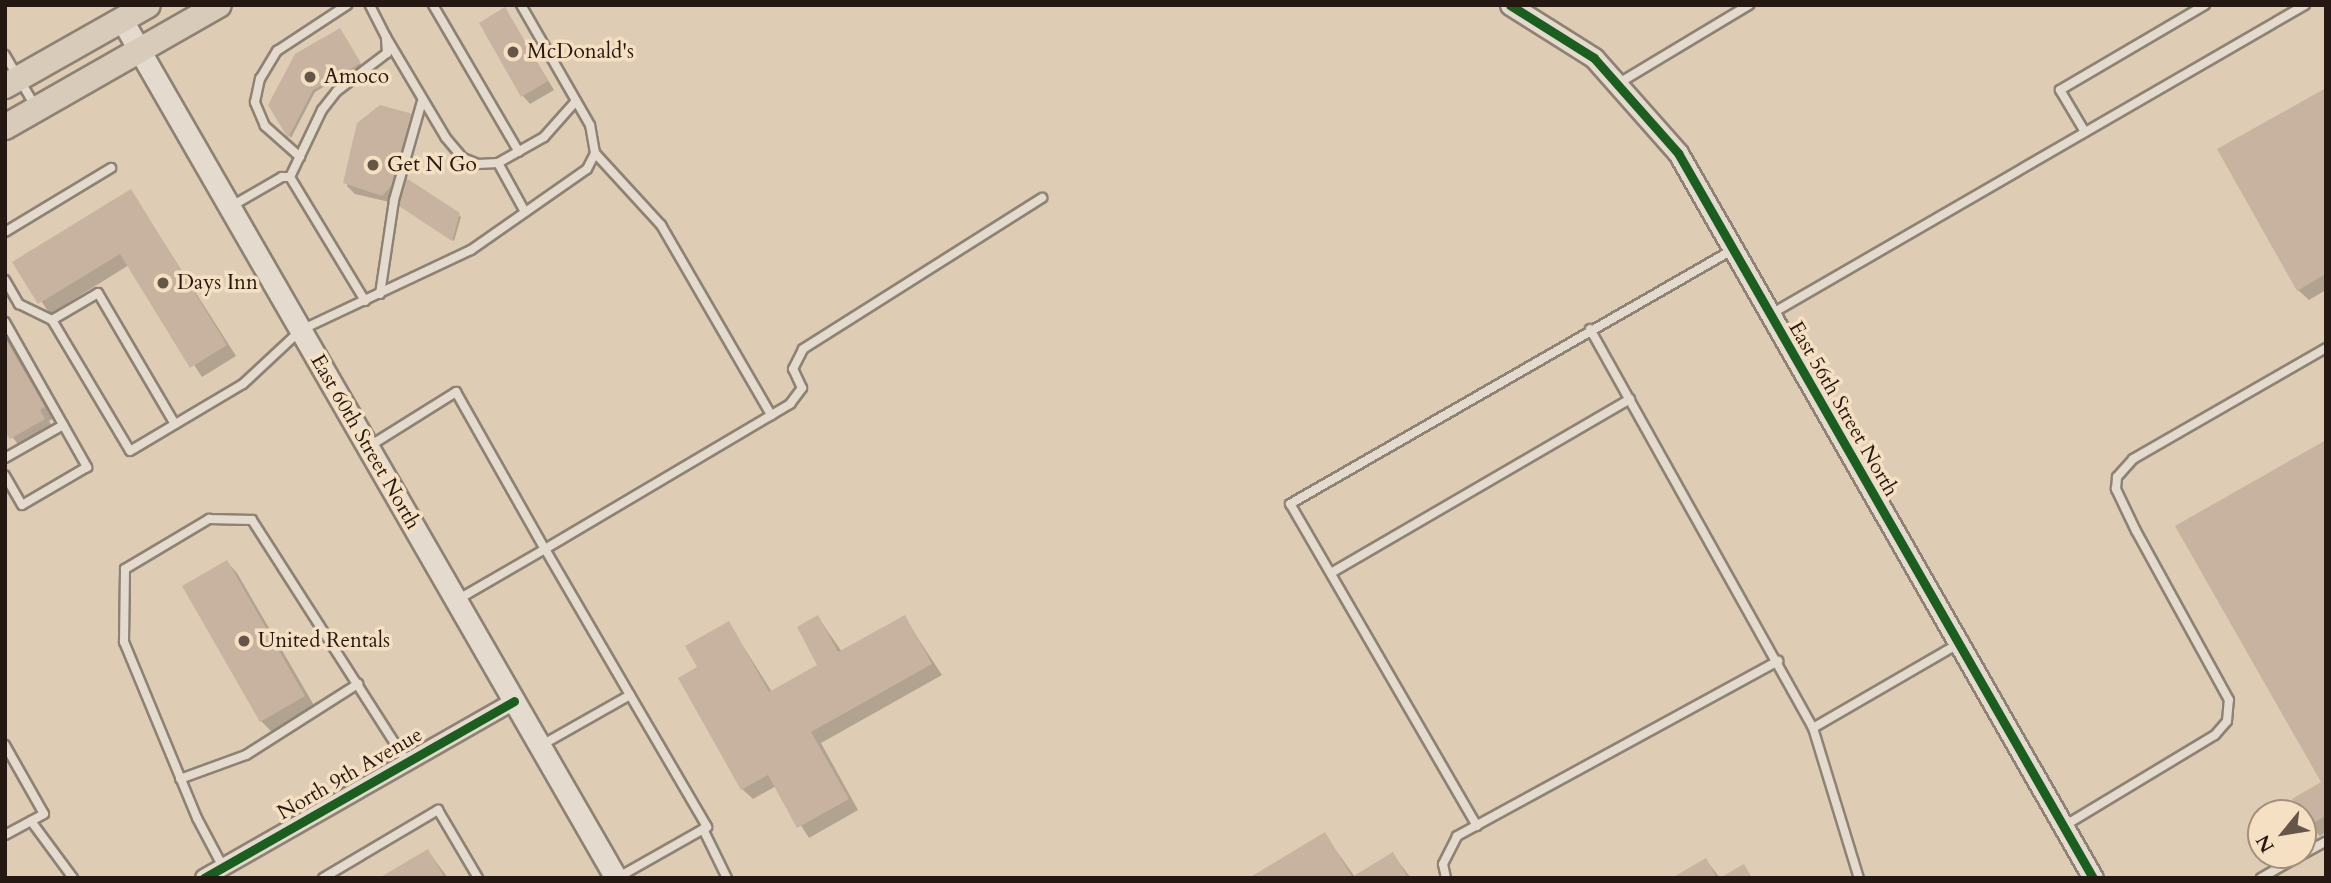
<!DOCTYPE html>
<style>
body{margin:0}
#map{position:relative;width:2331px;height:883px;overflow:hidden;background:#deccb4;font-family:Cardo,serif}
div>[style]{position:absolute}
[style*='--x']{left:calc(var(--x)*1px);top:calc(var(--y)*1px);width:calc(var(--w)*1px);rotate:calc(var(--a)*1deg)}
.shadow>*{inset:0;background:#0003}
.building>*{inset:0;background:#c7b39f}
.roads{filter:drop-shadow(2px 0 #8e8274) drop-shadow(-2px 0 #8e8274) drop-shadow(0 2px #8e8274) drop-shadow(0 -2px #8e8274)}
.service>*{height:8px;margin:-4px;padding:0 4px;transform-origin:4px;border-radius:4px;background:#e4dace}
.minor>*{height:16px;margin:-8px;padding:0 8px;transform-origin:8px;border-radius:8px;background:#e4dace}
.tertiary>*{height:19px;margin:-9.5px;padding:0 9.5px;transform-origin:9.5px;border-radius:9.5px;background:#e4dace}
.secondary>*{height:21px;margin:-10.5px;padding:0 10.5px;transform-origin:10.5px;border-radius:10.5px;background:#e4dace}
.primary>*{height:24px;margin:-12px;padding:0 12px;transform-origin:12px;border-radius:12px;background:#d8cbba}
.cycleway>*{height:9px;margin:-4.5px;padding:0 4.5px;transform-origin:4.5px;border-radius:4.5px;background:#1b5e20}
.dots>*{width:19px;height:19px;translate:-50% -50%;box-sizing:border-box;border:4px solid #f5e0c3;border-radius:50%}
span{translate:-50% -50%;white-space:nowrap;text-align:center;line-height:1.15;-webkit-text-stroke:7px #f5e0c3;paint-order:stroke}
.poi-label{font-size:21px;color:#251711}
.left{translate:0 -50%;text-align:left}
.street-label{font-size:21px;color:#251711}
.frame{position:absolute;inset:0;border:7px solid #251711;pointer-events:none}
.north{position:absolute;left:2247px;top:799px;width:70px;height:70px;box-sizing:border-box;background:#f5e0c3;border:2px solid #a2907c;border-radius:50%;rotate:240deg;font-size:19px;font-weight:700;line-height:28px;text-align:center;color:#251711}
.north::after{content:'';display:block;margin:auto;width:24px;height:32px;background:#66564a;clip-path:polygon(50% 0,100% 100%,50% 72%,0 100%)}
</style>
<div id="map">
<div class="shadow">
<div style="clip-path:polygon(505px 10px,554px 90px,530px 104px,523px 96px)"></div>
<div style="clip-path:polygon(342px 32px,361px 65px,315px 92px,291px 138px,271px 105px)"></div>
<div style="clip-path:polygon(2326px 90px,2326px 290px,2309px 300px,2298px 290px)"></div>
<div style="clip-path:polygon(412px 115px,420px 123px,403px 178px,461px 217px,454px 241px,398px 204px,355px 194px,347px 186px,359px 124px)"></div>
<div style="clip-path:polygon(131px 191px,236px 356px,202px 377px,129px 265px,50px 314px,15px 263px)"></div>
<div style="clip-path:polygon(5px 333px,54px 418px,49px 421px,54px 430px,22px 449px,5px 428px)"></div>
<div style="clip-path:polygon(2326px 442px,2326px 832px,2320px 836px,2309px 825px,2323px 783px)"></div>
<div style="clip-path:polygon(227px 562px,237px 573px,315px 707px,272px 732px,261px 721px)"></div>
<div style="clip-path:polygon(818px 617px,842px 652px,904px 617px,942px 675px,821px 743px,858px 810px,809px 838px,776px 786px,753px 799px,742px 789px,729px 624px,772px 692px,820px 666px)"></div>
<div style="clip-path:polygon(1325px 835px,1355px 877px,1393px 855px,1411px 878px,1252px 878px)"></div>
<div style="clip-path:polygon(428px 851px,448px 878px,383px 878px)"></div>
<div style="clip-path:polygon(1706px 860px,1720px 878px,1676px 878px)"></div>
</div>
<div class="building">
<div style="clip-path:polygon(505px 7px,548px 81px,521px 97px,479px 23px)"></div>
<div style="clip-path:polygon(340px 28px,361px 63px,313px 90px,288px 138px,268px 105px,295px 54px)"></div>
<div style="clip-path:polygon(2326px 88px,2326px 274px,2297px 291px,2217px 149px)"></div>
<div style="clip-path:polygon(380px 105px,413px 114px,395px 182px,382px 196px,343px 183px,357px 123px)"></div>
<div style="clip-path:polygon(403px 176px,460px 213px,452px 241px,396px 204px)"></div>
<div style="clip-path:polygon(131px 189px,227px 345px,190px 368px,120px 254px,38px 304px,12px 262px)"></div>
<div style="clip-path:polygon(5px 338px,45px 407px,40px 410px,45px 419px,10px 439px,5px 432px)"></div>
<div style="clip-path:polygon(2326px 440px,2326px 816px,2308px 826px,2292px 799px,2321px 782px,2175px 526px)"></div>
<div style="clip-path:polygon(227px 560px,305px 696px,260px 722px,182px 586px)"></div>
<div style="clip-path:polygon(818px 615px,838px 652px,905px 615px,932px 664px,811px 732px,849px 799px,797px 828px,768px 775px,741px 790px,678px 678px,697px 667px,685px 646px,729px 621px,769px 692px,817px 665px,797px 627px)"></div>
<div style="clip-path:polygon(1325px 832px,1352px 877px,1393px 852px,1408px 878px,1249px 878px)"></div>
<div style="clip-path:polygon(428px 849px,445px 878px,379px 878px)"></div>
<div style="clip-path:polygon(1706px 858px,1717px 878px,1672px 878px)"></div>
<div style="clip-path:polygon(1744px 864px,1752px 878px,1720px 878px)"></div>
</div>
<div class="roads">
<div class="service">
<div style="--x:433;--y:5;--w:170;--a:59.7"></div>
<div style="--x:386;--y:37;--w:117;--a:59.3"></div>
<div style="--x:446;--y:138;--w:26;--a:50"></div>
<div style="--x:463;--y:158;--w:16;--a:22"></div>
<div style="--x:478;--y:164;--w:20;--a:-3"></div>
<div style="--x:498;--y:163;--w:56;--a:61.1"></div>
<div style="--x:5;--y:55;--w:59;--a:59.5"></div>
<div style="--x:1619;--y:83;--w:152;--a:-31"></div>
<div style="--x:2085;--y:132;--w:49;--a:-120.8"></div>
<div style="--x:2060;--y:90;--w:168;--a:-30.4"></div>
<div style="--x:595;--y:153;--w:98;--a:47.5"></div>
<div style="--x:661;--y:225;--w:220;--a:59.9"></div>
<div style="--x:300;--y:157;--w:47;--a:-138.5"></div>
<div style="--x:265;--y:126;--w:26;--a:-113"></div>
<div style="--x:255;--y:102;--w:24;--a:-78"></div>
<div style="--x:260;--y:79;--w:33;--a:-59"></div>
<div style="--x:277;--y:51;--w:84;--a:-33.3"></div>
<div style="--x:498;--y:163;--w:53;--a:-29.5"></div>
<div style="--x:544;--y:137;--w:48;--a:-48.4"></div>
<div style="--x:290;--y:177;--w:74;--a:-64.5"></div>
<div style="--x:322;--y:110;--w:24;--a:-52"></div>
<div style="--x:337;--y:91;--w:63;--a:-37.2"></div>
<div style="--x:387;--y:53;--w:16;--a:-94"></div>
<div style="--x:386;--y:37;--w:36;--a:-117"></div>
<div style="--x:230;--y:207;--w:60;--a:-30"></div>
<div style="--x:282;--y:177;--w:8;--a:0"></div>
<div style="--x:290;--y:177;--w:145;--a:58.8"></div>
<div style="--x:5;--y:232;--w:124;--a:-31.1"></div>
<div style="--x:5;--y:280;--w:28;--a:60"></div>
<div style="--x:19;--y:304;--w:37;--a:26"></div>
<div style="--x:52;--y:320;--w:152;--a:59.2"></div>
<div style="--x:130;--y:451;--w:131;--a:-30.7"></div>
<div style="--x:243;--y:384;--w:79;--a:-43"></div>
<div style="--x:301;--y:330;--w:188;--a:-25.2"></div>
<div style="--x:471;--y:250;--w:141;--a:-34.9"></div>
<div style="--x:587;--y:169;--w:18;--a:-63"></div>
<div style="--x:595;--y:153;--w:28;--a:-100"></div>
<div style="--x:590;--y:125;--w:138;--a:-119.9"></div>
<div style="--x:380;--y:294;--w:95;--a:-81.5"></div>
<div style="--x:394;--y:200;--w:103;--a:-74.2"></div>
<div style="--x:1771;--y:314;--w:617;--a:-30.06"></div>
<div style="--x:52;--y:320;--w:53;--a:-30.4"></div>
<div style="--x:98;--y:293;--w:152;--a:59.6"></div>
<div style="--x:5;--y:322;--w:167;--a:60.5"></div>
<div style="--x:87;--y:467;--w:75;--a:149.7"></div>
<div style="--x:22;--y:505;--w:34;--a:-120"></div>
<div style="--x:1590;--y:329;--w:457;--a:60.8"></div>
<div style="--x:1813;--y:728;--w:157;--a:73"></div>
<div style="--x:368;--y:447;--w:104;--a:-32"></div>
<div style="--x:456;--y:392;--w:180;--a:60.5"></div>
<div style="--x:545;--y:549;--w:285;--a:-30.6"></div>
<div style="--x:790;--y:404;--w:20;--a:-53"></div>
<div style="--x:802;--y:388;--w:21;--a:-115"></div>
<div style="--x:793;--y:369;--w:22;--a:-63"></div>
<div style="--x:803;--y:349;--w:283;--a:-32.3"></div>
<div style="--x:5;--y:458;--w:67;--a:-29.6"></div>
<div style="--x:1331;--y:573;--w:346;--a:-30.2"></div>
<div style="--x:457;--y:600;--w:102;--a:-30.1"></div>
<div style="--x:545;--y:549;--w:169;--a:59.8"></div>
<div style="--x:1813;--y:728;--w:168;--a:-30.1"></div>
<div style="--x:5;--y:745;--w:79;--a:60.5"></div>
<div style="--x:44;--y:814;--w:44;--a:151.7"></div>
<div style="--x:540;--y:746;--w:103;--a:-29.5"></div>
<div style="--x:630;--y:695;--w:153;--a:59.7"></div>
<div style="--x:707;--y:827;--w:103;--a:150.5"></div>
<div style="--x:180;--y:779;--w:70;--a:-20"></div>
<div style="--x:246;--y:755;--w:133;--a:-32.4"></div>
<div style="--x:31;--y:821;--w:71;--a:53.6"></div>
<div style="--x:1477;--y:826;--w:372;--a:-120.1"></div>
<div style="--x:1290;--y:504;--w:510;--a:-29.88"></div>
<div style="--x:2064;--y:826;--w:176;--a:-31.1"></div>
<div style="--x:2215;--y:735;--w:18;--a:-49"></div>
<div style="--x:2227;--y:721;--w:21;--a:-85"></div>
<div style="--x:2229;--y:700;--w:193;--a:-118.8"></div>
<div style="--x:2136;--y:531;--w:47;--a:-115.5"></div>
<div style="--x:2116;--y:489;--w:12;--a:-85"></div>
<div style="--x:2117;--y:477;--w:24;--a:-48"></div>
<div style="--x:2133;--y:459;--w:223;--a:-29.9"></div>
<div style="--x:703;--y:829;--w:55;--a:63.9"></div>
<div style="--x:2303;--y:854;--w:26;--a:-29"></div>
<div style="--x:223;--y:867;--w:55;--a:-118"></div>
<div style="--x:197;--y:818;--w:191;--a:-112.5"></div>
<div style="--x:124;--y:642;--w:73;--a:-89.2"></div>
<div style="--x:125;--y:569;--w:98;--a:-30.8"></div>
<div style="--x:209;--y:519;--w:43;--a:1.3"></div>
<div style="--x:252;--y:520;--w:287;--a:57.4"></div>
<div style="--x:323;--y:878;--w:134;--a:-30.6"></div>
<div style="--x:438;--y:810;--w:79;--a:59.5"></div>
<div style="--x:1446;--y:878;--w:14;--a:-102"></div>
<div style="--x:1443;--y:864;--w:31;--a:-63"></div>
<div style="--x:1457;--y:836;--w:366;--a:-28.6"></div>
<div style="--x:2261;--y:878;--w:46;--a:-29.9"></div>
</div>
<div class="minor">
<div style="--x:204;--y:878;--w:357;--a:-29.7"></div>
</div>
<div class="tertiary">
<div style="--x:1510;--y:5;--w:99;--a:32.2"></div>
<div style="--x:1594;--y:58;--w:127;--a:48.5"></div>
<div style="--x:1678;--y:153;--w:835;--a:60.21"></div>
</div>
<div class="secondary">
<div style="--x:122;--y:20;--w:990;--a:60.07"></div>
</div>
<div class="primary">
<div style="--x:5;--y:86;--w:164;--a:-29.5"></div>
<div style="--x:5;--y:127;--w:246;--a:-29.7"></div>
</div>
</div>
<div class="cycleway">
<div style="--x:1510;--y:5;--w:99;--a:32.2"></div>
<div style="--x:1594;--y:58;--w:127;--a:48.5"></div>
<div style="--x:1678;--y:153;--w:835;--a:60.21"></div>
<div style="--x:204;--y:878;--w:357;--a:-29.7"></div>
</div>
<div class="dots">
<div style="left:513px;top:52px;background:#66564a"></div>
<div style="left:310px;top:77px;background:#66564a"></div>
<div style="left:373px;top:165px;background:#66564a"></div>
<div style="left:163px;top:283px;background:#66564a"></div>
<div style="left:244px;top:641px;background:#66564a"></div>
</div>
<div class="poi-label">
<span class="left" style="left:527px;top:52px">McDonald's</span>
<span class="left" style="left:324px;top:77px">Amoco</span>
<span class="left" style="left:387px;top:165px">Get N Go</span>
<span class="left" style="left:177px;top:283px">Days Inn</span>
<span class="left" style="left:258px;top:641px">United Rentals</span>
</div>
<div class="street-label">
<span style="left:1843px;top:409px;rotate:60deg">East 56th Street North</span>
<span style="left:365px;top:442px;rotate:60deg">East 60th Street North</span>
<span style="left:350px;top:774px;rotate:-30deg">North 9th Avenue</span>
</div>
<div class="frame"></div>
<div class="north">N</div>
</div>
